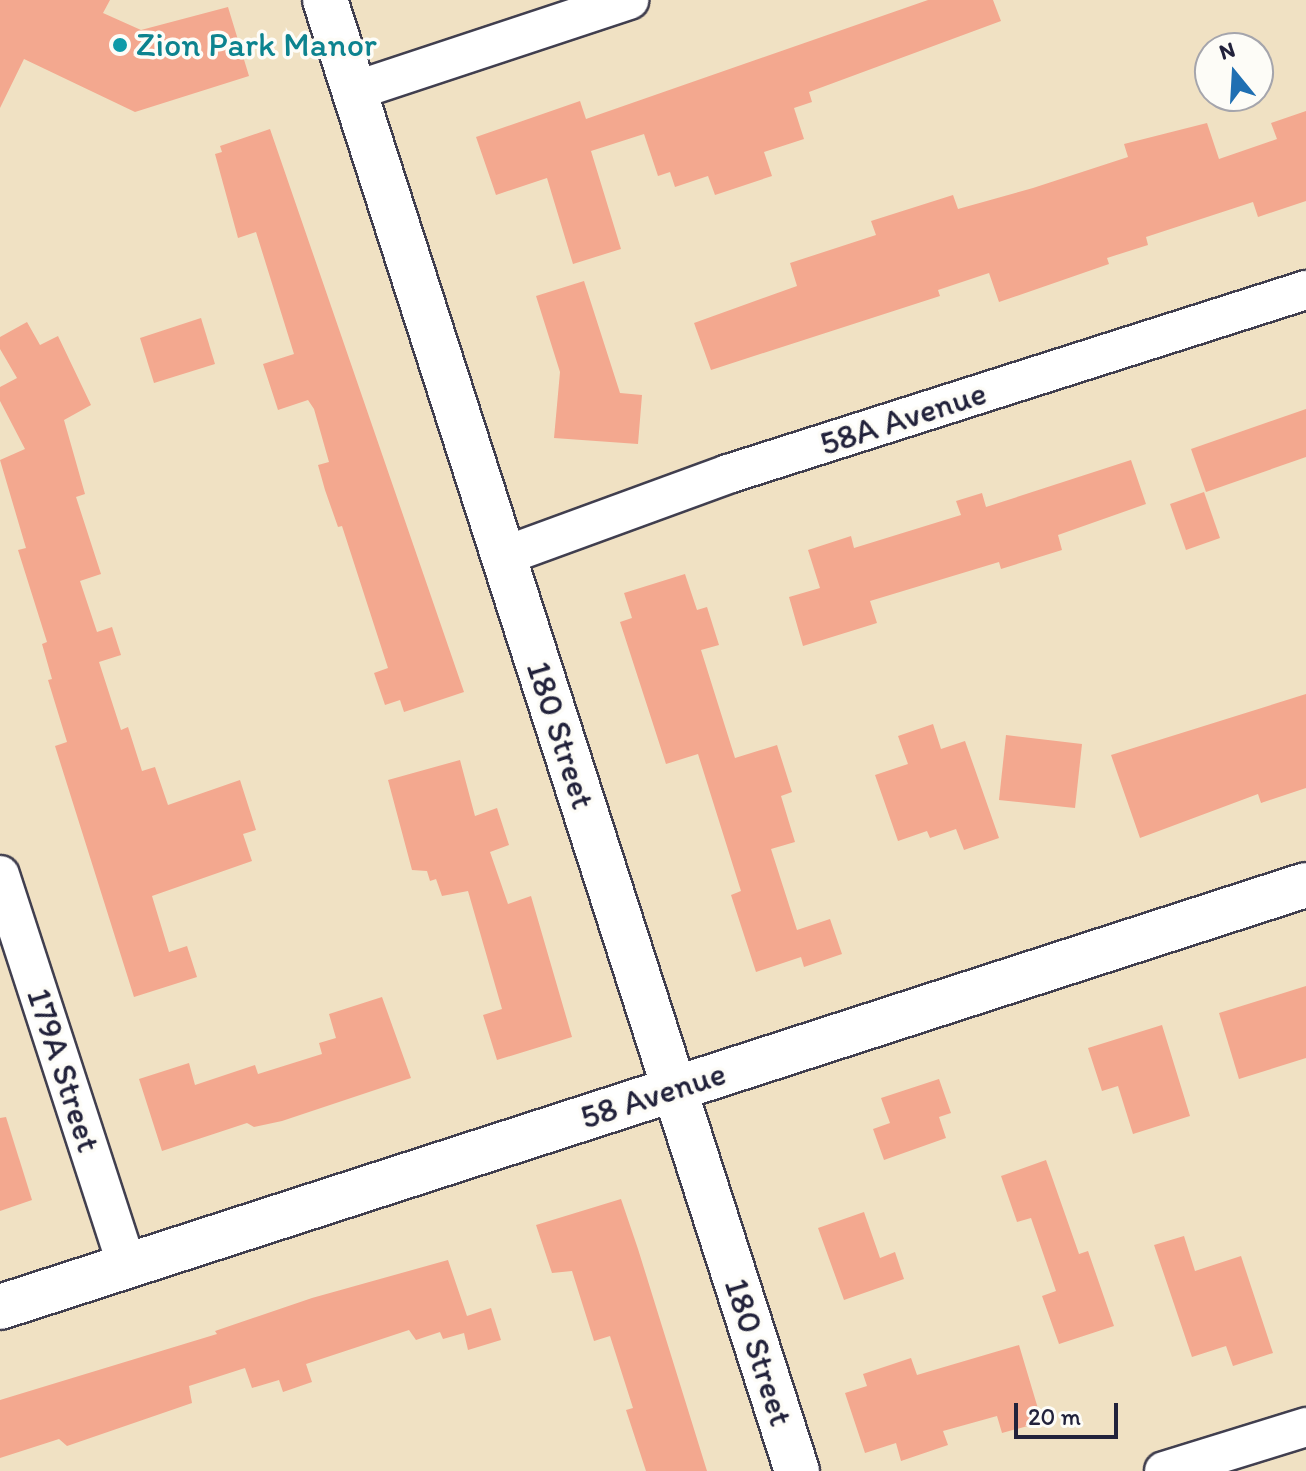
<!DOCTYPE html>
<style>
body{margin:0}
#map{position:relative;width:1306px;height:1471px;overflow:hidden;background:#f0e1c3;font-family:Itim,sans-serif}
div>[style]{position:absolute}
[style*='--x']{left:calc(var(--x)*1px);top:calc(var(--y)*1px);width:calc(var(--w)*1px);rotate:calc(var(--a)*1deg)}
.building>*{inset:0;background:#f3a88f}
.roads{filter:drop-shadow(2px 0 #413f4f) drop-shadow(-2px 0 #413f4f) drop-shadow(0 2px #413f4f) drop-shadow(0 -2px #413f4f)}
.minor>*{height:38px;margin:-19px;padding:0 19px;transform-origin:19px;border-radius:19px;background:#fff}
.tertiary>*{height:44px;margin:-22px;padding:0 22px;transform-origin:22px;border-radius:22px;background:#fff}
.dots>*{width:22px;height:22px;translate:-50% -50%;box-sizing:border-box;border:4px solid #fdfcf7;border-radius:50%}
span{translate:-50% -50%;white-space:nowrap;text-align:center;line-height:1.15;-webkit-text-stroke:7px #fdfcf7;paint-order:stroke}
.culture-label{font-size:34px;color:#0d838f}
.left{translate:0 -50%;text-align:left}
.street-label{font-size:34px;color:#22223b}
.north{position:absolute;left:1194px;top:32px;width:80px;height:80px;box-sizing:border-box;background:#fdfcf7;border:2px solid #a5a5ac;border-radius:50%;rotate:342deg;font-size:22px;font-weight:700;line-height:32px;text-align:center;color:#22223b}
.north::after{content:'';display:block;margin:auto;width:28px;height:36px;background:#1f6fb2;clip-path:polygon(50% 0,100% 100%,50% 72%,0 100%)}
.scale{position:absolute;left:1014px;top:1403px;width:104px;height:36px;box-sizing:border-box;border:4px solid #22223b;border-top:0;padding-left:10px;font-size:24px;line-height:28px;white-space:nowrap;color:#22223b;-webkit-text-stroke:6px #fdfcf7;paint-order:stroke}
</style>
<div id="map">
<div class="building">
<div style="clip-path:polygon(0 0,110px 0,103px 13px,141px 30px,228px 7px,249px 76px,135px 112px,24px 59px,0 108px)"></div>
<div style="clip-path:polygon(928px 0,993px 0,1001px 21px,809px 92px,812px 102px,794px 108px,804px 139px,764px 152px,772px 176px,715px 195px,708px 176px,675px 187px,670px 172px,658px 176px,644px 134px,591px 151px,621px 249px,573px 264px,547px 178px,496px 195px,476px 137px,580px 101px,586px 119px)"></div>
<div style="clip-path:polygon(1306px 111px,1306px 201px,1258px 217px,1253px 202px,1146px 237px,1148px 245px,1107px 258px,1109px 264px,999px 302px,989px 273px,938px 290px,940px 296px,711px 370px,694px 323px,797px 286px,790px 263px,876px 235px,871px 221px,953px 195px,958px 209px,1033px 188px,1128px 157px,1124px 144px,1207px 123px,1219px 159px,1277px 139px,1271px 123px)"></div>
<div style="clip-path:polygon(270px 129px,464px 692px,404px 712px,400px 700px,385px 705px,374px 673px,388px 668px,342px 526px,338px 527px,325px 490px,318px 465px,329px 462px,314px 409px,308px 400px,278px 410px,263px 364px,294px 354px,256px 232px,238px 238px,215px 154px,222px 152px,220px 146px)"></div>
<div style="clip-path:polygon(584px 281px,620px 393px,642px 395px,638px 444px,554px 438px,560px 372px,536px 296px)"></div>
<div style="clip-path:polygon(201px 318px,215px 364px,154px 383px,140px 338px)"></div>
<div style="clip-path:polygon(27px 322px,40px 345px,58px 336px,91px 405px,64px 420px,85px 494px,76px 497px,101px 574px,80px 581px,97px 632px,112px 627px,121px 655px,99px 662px,121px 730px,128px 727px,142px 771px,155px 767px,168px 805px,240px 780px,256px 830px,243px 834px,252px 861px,152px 896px,169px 952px,187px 946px,197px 977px,134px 997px,55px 746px,67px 742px,48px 680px,52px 679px,42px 644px,47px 642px,18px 550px,26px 548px,0 460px,25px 449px,0 401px,0 387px,17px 378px,0 349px,0 337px)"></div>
<div style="clip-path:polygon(1306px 409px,1306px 457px,1206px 492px,1191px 449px)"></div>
<div style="clip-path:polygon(1131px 460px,1146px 504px,1058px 535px,1062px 550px,1001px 569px,999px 562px,870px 601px,877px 623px,803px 646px,789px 597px,820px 588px,808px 550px,851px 536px,854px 548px,961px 515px,956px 501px,982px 493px,986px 507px)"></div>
<div style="clip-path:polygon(1204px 492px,1220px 538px,1186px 550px,1170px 504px)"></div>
<div style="clip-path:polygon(685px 574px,697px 610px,707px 607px,719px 645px,701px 650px,735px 758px,777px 745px,792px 792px,781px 796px,795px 842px,771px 849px,797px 930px,830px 919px,842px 954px,804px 967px,801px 957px,756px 972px,731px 895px,741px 891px,698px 754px,666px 764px,620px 622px,632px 618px,624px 593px)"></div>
<div style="clip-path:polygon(1306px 694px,1306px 788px,1261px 803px,1258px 794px,1140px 838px,1111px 755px)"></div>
<div style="clip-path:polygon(933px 724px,941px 749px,965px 741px,999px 838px,964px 850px,956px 829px,930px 838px,927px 831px,898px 841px,875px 775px,908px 764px,898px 736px)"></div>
<div style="clip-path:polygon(1006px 735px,1082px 744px,1075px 808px,999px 800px)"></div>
<div style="clip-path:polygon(460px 760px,475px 816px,497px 808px,509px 845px,490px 852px,508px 904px,531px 896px,572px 1037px,497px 1060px,483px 1015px,502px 1009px,468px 891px,442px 896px,436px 879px,430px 881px,427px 871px,412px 870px,388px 780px)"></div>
<div style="clip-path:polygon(1306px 986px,1306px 1058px,1239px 1079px,1219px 1013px)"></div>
<div style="clip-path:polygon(382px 997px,411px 1078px,282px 1121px,254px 1127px,247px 1123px,162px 1151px,139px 1079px,189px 1063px,195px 1085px,255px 1065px,258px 1074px,322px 1054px,319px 1043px,336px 1038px,329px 1014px)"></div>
<div style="clip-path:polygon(1162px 1025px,1190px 1116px,1133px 1134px,1118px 1086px,1102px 1091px,1088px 1048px)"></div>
<div style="clip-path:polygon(939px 1079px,951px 1113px,939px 1117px,946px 1138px,884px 1160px,873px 1129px,890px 1123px,881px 1098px)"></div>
<div style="clip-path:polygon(6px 1117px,32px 1200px,0 1211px,0 1118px)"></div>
<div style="clip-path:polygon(1046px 1160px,1079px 1254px,1088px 1251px,1114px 1326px,1059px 1344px,1042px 1296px,1056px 1291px,1031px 1218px,1017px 1222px,1001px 1176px)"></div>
<div style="clip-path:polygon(621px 1199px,638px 1249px,707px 1471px,646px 1471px,626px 1410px,633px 1408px,610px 1336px,594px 1341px,572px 1271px,552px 1273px,536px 1225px)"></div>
<div style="clip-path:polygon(864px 1212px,880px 1258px,895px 1252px,904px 1279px,844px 1300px,818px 1228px)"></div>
<div style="clip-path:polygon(1184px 1236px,1195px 1271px,1241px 1256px,1273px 1353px,1233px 1366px,1226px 1346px,1192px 1357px,1154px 1245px)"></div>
<div style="clip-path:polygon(448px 1260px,467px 1316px,491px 1308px,501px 1340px,468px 1350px,464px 1333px,443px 1339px,440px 1332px,416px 1340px,409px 1330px,306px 1364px,312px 1382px,283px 1392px,279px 1380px,252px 1388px,245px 1368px,189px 1386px,192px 1403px,67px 1446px,59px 1439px,0 1458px,0 1400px,217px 1334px,215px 1331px,312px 1298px)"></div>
<div style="clip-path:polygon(1019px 1345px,1042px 1422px,1002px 1433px,997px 1416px,943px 1431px,948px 1445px,901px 1461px,896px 1443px,865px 1453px,845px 1393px,867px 1386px,863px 1374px,911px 1358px,917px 1375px)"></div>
</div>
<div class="roads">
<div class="minor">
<div style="--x:354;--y:91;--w:290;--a:-18.3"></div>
<div style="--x:504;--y:556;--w:239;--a:-20.1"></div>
<div style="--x:728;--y:474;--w:607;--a:-17.66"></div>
<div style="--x:0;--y:875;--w:411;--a:72"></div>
<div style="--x:1164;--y:1471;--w:149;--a:-17.2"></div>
</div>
<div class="tertiary">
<div style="--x:325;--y:0;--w:1545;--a:72.21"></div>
<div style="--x:0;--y:1307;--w:1372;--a:-17.91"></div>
</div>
</div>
<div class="dots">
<div style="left:120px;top:45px;background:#0f9aa8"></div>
</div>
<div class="culture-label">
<span class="left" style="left:136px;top:45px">Zion Park Manor</span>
</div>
<div class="street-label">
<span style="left:903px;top:418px;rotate:-18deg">58A Avenue</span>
<span style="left:561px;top:735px;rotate:72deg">180 Street</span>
<span style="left:64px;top:1070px;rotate:72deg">179A Street</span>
<span style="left:653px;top:1095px;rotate:-18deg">58 Avenue</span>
<span style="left:759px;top:1352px;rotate:72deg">180 Street</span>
</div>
<div class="north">N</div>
<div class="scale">20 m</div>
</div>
